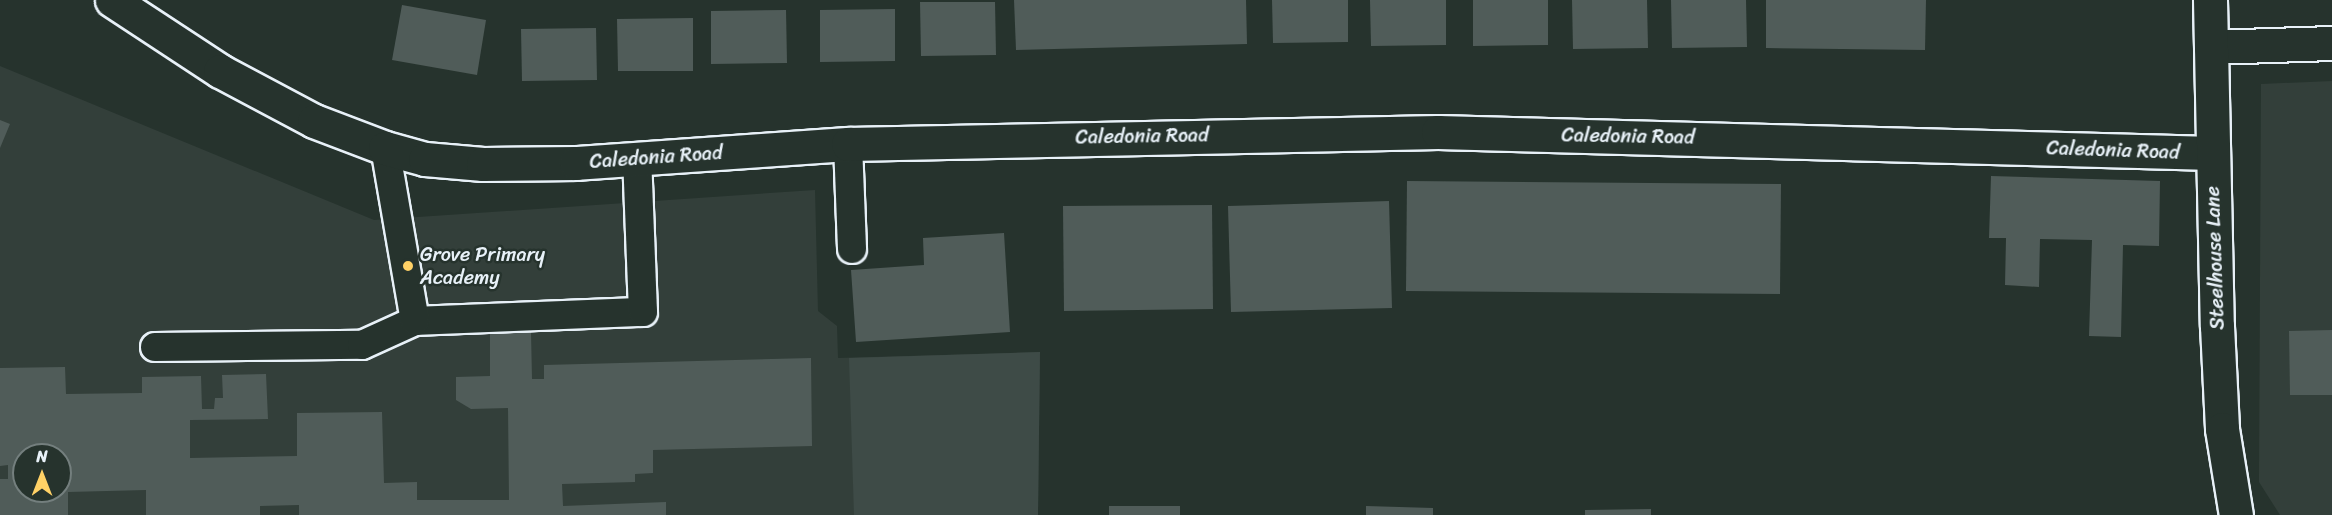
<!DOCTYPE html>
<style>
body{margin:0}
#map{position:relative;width:2332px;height:515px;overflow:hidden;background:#26332d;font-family:Sriracha,sans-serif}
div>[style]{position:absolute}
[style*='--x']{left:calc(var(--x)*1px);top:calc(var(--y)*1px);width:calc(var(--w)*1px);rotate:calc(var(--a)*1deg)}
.built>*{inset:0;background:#333f3a}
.green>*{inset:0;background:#3e4b47}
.building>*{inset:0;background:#505c59}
.roads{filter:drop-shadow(2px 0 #e8f1f8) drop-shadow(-2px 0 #e8f1f8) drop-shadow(0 2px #e8f1f8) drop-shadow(0 -2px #e8f1f8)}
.service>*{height:28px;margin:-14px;padding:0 14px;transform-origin:14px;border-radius:14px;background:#26332d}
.minor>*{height:33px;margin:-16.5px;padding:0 16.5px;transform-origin:16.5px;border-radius:16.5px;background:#26332d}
.tertiary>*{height:33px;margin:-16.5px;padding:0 16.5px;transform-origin:16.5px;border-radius:16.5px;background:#26332d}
.dots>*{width:16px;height:16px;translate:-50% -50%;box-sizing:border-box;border:3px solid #26332d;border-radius:50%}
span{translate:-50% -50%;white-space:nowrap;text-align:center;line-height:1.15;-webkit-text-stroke:5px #26332d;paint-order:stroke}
.street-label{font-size:20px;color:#e8f1f8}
.poi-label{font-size:20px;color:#e8f1f8}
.left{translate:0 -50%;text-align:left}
.north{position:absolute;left:12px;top:443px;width:60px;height:60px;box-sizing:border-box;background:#26332d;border:2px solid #747f7e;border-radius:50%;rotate:0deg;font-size:16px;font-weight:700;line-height:24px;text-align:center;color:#e8f1f8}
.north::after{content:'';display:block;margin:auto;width:21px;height:27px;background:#ffd166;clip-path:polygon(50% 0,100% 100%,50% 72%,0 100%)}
</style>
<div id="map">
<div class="built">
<div style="clip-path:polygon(evenodd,0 66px,374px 220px,815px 190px,818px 311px,837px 326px,838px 358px,1040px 352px,1038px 515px,0 515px,0 66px,24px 455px,60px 455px,60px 491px,24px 491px,24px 455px)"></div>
<div style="clip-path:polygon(2332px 81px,2332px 515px,2280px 515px,2259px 482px,2261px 84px)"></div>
</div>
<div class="green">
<div style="clip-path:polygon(1040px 352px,1038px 515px,854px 515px,849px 358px)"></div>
</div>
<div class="building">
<div style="clip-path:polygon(1014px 0,1246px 0,1247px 44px,1016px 50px)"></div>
<div style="clip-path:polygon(1272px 0,1348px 0,1348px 42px,1273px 43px)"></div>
<div style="clip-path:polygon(1370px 0,1446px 0,1446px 45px,1371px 46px)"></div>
<div style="clip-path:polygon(1473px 0,1548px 0,1548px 45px,1473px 46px)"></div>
<div style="clip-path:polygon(1572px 0,1647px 0,1648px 48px,1573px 49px)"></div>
<div style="clip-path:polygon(1671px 0,1746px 0,1747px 47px,1672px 48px)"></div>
<div style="clip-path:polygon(1766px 0,1926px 0,1925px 50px,1766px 48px)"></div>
<div style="clip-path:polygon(920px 2px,995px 2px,996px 55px,921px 56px)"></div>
<div style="clip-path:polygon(402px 5px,486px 20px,477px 75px,392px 60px)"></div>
<div style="clip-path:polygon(895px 9px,895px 61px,820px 62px,820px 10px)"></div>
<div style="clip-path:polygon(786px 10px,787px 63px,711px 64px,711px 11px)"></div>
<div style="clip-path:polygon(693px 18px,693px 71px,618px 71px,617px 19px)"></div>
<div style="clip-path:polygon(596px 28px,597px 80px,522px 81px,521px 29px)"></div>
<div style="clip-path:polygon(0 120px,10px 124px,0 148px)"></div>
<div style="clip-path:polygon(1991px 176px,2160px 181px,2159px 246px,2123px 245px,2121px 337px,2089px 336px,2092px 240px,2040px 239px,2039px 287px,2005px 285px,2006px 238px,1989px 238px)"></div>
<div style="clip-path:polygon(1407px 181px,1781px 184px,1780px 294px,1406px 291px)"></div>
<div style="clip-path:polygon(1389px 201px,1392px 308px,1231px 312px,1228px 206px)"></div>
<div style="clip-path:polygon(1212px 205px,1213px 309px,1064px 311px,1063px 206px)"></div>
<div style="clip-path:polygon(1004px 233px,1010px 332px,856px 342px,851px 270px,924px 265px,923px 238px)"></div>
<div style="clip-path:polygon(2332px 330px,2332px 395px,2290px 395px,2289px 331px)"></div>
<div style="clip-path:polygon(evenodd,490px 332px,531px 332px,532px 379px,544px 379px,544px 365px,811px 358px,812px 446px,653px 450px,653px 473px,635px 474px,635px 482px,562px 484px,563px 506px,666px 502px,666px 515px,299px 515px,299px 505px,260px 506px,260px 515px,146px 515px,146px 490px,68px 492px,68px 515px,0 515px,0 479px,8px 479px,8px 465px,0 466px,0 368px,65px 367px,66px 394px,142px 393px,142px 377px,201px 376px,202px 409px,214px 409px,215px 398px,223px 398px,222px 375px,266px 374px,268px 419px,190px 420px,190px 458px,297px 456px,297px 413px,382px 412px,384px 483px,417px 482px,417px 500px,509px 500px,508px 408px,471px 409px,456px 400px,456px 377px,490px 376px,490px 332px,24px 455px,60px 455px,60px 491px,24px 491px,24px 455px)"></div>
<div style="clip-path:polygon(1109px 506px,1180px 506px,1180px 515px,1109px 515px)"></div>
<div style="clip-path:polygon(1366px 506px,1433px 508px,1433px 515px,1366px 515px)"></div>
<div style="clip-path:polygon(1651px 509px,1651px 515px,1585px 515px,1585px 510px)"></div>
</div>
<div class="roads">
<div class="service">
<div style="--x:848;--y:144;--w:105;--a:87.8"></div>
<div style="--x:415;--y:321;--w:228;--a:-2.3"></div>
<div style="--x:643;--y:312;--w:153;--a:-92.2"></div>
<div style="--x:155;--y:347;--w:207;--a:-0.6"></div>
<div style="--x:362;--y:345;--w:58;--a:-24.4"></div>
<div style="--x:415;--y:321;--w:176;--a:-99.8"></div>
</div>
<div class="minor">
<div style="--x:112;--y:0;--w:129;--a:33.3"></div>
<div style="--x:220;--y:71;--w:106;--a:28"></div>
<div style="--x:314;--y:121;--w:76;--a:20.8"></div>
<div style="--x:385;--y:148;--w:41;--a:15.4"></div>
<div style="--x:425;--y:159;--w:58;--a:4.9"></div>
<div style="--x:483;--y:164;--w:93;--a:-0.6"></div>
<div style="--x:576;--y:163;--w:273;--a:-4"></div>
<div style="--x:848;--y:144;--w:590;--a:-1.17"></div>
<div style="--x:1438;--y:132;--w:775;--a:1.55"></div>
<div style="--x:2211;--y:47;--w:121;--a:-1.9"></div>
</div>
<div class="tertiary">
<div style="--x:2210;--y:0;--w:326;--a:88.8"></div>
<div style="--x:2217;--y:326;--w:103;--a:87.2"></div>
<div style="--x:2222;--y:429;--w:87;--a:80.8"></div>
</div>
</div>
<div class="dots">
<div style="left:408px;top:266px;background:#ffd166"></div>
</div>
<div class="street-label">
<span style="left:1142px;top:136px;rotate:-1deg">Caledonia Road</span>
<span style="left:1628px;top:136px;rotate:1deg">Caledonia Road</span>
<span style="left:2113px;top:150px;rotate:2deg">Caledonia Road</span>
<span style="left:656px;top:157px;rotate:-4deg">Caledonia Road</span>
<span style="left:2215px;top:258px;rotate:-92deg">Steelhouse Lane</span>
</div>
<div class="poi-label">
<span class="left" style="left:420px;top:266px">Grove Primary<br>Academy</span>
</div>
<div class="north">N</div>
</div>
